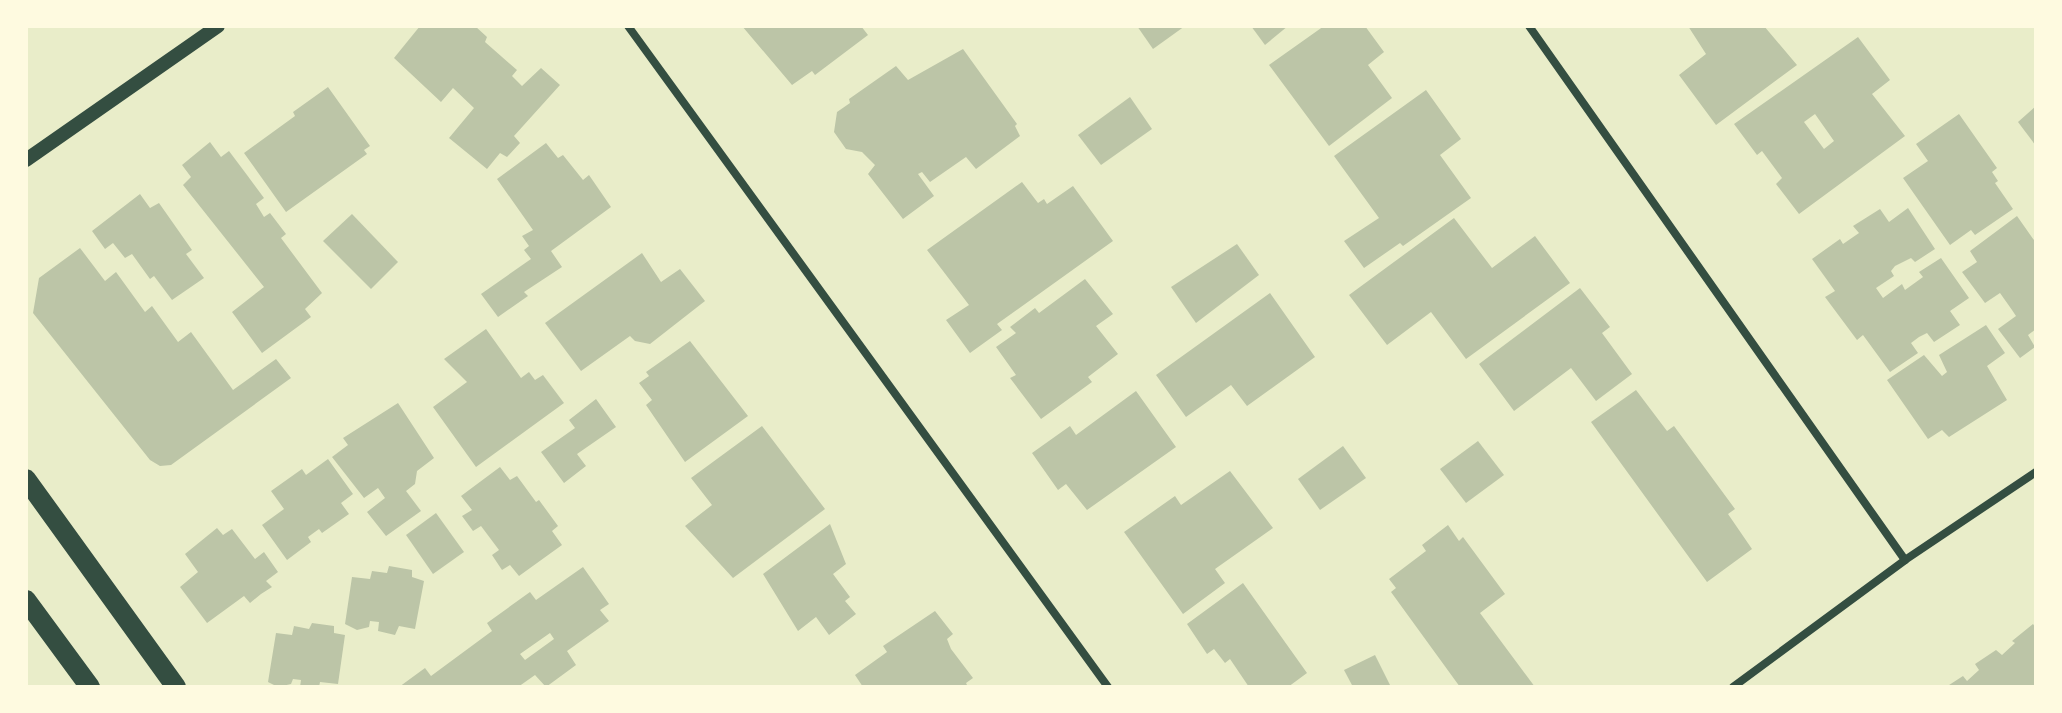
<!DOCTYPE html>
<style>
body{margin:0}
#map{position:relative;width:2062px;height:713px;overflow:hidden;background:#e9edc9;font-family:Lato,sans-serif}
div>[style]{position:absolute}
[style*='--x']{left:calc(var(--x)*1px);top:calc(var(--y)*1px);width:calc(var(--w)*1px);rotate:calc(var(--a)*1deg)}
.building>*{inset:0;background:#bcc5a7}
.minor>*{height:8px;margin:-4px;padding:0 4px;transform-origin:4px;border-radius:4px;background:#344e41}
.tertiary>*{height:14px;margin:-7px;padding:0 7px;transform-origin:7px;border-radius:7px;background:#344e41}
.primary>*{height:20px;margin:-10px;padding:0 10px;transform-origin:10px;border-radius:10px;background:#344e41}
span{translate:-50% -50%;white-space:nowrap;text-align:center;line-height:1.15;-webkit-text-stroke:8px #fefae0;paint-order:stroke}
.frame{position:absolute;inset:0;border:28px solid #fefae0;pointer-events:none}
</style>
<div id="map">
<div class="building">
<div style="clip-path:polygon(420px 26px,475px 26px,487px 37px,485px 42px,517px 70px,512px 76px,522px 86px,541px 68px,560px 85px,514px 136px,520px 143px,507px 157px,500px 153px,487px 169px,449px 138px,474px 108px,453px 88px,441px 102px,394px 58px)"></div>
<div style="clip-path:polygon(742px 26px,861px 26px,868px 35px,815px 75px,812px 71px,792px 85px)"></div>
<div style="clip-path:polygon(1137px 26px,1185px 26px,1153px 49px)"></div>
<div style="clip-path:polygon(1251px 26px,1288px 26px,1265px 45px)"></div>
<div style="clip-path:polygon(1324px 26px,1365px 26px,1384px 52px,1368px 65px,1392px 98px,1329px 146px,1269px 65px)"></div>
<div style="clip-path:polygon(1688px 26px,1764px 26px,1797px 65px,1716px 125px,1679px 75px,1706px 54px)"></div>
<div style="clip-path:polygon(evenodd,1858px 37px,1890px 80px,1872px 94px,1905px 136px,1799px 214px,1776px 184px,1782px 178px,1762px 151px,1757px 155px,1734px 124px,1858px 37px,1815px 114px,1834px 141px,1824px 149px,1804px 122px,1815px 114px)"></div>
<div style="clip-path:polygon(963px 49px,1017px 124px,1015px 126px,1020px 136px,976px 169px,966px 157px,930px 182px,922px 172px,918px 174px,934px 196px,903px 219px,868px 174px,875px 165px,862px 152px,846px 149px,834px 132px,837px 112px,850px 103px,849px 99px,896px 66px,908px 80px)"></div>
<div style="clip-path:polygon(328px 87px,370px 146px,364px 150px,367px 154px,286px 212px,244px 153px,295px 116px,293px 112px)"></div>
<div style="clip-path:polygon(1426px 90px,1461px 139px,1440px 155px,1471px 198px,1403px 246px,1400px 243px,1364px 268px,1344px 241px,1379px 218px,1334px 156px)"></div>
<div style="clip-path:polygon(1130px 97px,1152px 129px,1101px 165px,1078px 135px)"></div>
<div style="clip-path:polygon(2036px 106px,2036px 146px,2018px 122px)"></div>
<div style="clip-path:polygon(1959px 114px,1997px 168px,1992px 172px,1998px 181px,1995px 183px,2013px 209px,1975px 235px,1971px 230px,1950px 245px,1903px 178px,1928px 161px,1916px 144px)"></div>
<div style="clip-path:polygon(210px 142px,221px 157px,229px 151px,247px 175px,264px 198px,256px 204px,264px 217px,270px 213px,286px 234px,281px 238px,322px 293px,305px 309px,311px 317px,262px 353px,232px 312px,264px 287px,183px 185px,191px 177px,182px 165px)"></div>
<div style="clip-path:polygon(546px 143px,558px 158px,563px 155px,583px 180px,589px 175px,611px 207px,551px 251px,562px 267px,524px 292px,528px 296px,498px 317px,481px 294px,531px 259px,524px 250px,529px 246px,522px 236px,533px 230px,497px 179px)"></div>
<div style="clip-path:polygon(1022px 182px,1038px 203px,1044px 199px,1047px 204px,1073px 186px,1113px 241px,997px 324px,1002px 330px,970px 353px,946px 320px,969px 305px,927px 250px)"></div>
<div style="clip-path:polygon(140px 194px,150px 208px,159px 203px,192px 250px,186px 254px,204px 278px,172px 300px,154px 276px,150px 279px,132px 254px,125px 258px,113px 243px,105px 249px,92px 231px)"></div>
<div style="clip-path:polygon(1908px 208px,1935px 249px,1915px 262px,1911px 258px,1895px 266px,1891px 271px,1894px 276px,1876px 288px,1883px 298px,1902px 284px,1905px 290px,1923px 277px,1919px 272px,1941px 258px,1969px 298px,1950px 311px,1960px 325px,1934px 342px,1927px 333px,1919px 337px,1911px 343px,1918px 353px,1890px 372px,1863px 335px,1857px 340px,1825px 297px,1835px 291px,1812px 259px,1840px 239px,1843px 244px,1859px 233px,1853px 226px,1880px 209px,1889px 222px)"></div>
<div style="clip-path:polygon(352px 214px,398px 262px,371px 289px,323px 241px)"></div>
<div style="clip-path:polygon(2017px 216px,2036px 243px,2036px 329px,2028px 335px,2035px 347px,2020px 358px,1998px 329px,2016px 316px,2012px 310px,2000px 293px,1985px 303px,1962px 272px,1977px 262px,1970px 251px)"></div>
<div style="clip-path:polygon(1454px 218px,1492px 268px,1535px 236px,1570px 283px,1466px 359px,1431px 312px,1387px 345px,1349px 295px)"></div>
<div style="clip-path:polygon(1237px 244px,1259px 275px,1196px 323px,1171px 287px)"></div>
<div style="clip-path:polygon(80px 248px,105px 281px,116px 272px,145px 312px,152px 306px,178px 342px,191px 332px,233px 390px,276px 359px,291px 378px,171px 465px,160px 466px,150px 460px,33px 313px,39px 278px)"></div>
<div style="clip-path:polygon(642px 253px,661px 282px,680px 269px,705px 301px,650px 344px,635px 341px,630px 336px,581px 371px,545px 323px)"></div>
<div style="clip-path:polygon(1085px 279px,1113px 314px,1096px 326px,1118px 354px,1088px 377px,1092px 382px,1041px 419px,1010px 378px,1016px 375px,996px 347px,1016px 333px,1010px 327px,1035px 308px,1039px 313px)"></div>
<div style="clip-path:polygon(1580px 288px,1610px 327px,1602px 333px,1632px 374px,1596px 401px,1571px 368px,1514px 411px,1479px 364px)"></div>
<div style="clip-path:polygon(1270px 293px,1315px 357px,1247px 406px,1231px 385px,1186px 417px,1156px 375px)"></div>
<div style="clip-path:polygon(1986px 325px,2005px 353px,1987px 366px,2007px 400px,1949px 437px,1942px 430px,1928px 439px,1887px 380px,1924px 355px,1942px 376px,1947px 372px,1939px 355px)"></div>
<div style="clip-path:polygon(486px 329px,521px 378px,529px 372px,535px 380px,543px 375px,564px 403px,476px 467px,433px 407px,467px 382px,444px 359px)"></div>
<div style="clip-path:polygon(690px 341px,748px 416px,685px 462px,646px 405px,652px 400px,639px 383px,649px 376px,646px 372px)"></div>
<div style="clip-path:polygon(1636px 390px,1667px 431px,1674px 426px,1735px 509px,1728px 514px,1752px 549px,1707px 582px,1591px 422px)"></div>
<div style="clip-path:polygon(1136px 391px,1176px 447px,1087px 510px,1066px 484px,1058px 490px,1032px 453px,1070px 426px,1076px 435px)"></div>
<div style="clip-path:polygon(596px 399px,616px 427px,577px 454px,586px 466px,564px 483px,541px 452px,575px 428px,569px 420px)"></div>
<div style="clip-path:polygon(398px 403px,434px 458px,417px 471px,415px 484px,406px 491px,421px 511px,386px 536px,367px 512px,385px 498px,378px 488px,364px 498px,332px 457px,348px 445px,343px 438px)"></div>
<div style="clip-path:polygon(762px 426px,825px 509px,733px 578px,685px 526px,712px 505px,691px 478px)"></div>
<div style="clip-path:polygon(1478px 441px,1504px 475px,1466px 503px,1440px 469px)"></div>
<div style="clip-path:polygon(1343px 446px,1366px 478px,1320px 510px,1298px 479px)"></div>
<div style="clip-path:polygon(328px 459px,353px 494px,341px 503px,349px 514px,322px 533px,319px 529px,308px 537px,311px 542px,287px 560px,262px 525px,284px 509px,271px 491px,302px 469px,306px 475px)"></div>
<div style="clip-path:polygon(500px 467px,510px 480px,517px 476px,536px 502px,539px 500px,558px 526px,552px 531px,562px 545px,519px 576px,510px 565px,502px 570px,492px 555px,499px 550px,481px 526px,473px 531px,462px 516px,472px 510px,461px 496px)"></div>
<div style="clip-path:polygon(1230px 471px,1273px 528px,1215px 569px,1225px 583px,1183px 614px,1124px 532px,1175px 496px,1181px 505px)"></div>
<div style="clip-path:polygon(436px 513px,464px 552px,433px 574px,406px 535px)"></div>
<div style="clip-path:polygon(830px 524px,846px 564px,833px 574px,850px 597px,845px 601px,856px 614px,829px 635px,816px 617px,798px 631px,763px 574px)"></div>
<div style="clip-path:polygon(1448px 525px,1459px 541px,1463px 537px,1505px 594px,1480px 613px,1535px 687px,1460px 687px,1391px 592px,1396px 588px,1389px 579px,1426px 551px,1422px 545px)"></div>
<div style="clip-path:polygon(217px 528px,223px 535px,232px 529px,255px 559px,264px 552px,278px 572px,266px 581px,272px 587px,261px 594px,250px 603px,244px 596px,207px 623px,180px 587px,198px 572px,185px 554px)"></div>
<div style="clip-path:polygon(389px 566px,412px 570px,412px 577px,424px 581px,415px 629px,399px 626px,395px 635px,378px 631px,379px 622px,370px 621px,369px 627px,357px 630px,345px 624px,352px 577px,370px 579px,372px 571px,387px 573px)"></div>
<div style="clip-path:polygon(evenodd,583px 567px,609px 604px,600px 610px,609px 621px,567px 651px,576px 665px,546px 687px,535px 675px,518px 687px,399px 687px,425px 668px,431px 676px,492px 631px,487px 623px,530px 592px,536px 600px,583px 567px,550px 633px,554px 639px,525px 660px,520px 654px,550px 633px)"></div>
<div style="clip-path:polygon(1243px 583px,1307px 673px,1288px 687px,1249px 687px,1230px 659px,1225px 663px,1214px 649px,1207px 654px,1187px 624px)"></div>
<div style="clip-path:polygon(935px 611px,953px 634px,947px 639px,951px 649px,973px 678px,966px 683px,968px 687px,863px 687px,855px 675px,887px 652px,883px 646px)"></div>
<div style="clip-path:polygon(312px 623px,334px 626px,334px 633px,345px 635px,338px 684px,320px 682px,319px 687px,300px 687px,301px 680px,293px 679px,291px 684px,278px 687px,268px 682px,276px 633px,292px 635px,294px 626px,309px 629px)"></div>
<div style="clip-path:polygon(2033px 624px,2036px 628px,2036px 687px,1946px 687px,1963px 676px,1967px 681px,1979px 670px,1975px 664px,1996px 650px,2002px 655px,2015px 643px,2012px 641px)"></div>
<div style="clip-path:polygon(1375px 655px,1391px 687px,1353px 687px,1344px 670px)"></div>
</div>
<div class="minor">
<div style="--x:628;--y:26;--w:817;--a:54.01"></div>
<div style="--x:1529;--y:26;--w:653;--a:54.85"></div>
<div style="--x:1733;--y:687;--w:214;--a:-36.4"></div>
<div style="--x:1905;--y:560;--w:158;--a:-33.9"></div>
</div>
<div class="tertiary">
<div style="--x:26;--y:160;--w:234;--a:-34.9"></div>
</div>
<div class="primary">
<div style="--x:26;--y:479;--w:256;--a:54.2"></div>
<div style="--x:26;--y:600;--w:108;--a:53.7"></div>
</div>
<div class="frame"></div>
</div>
